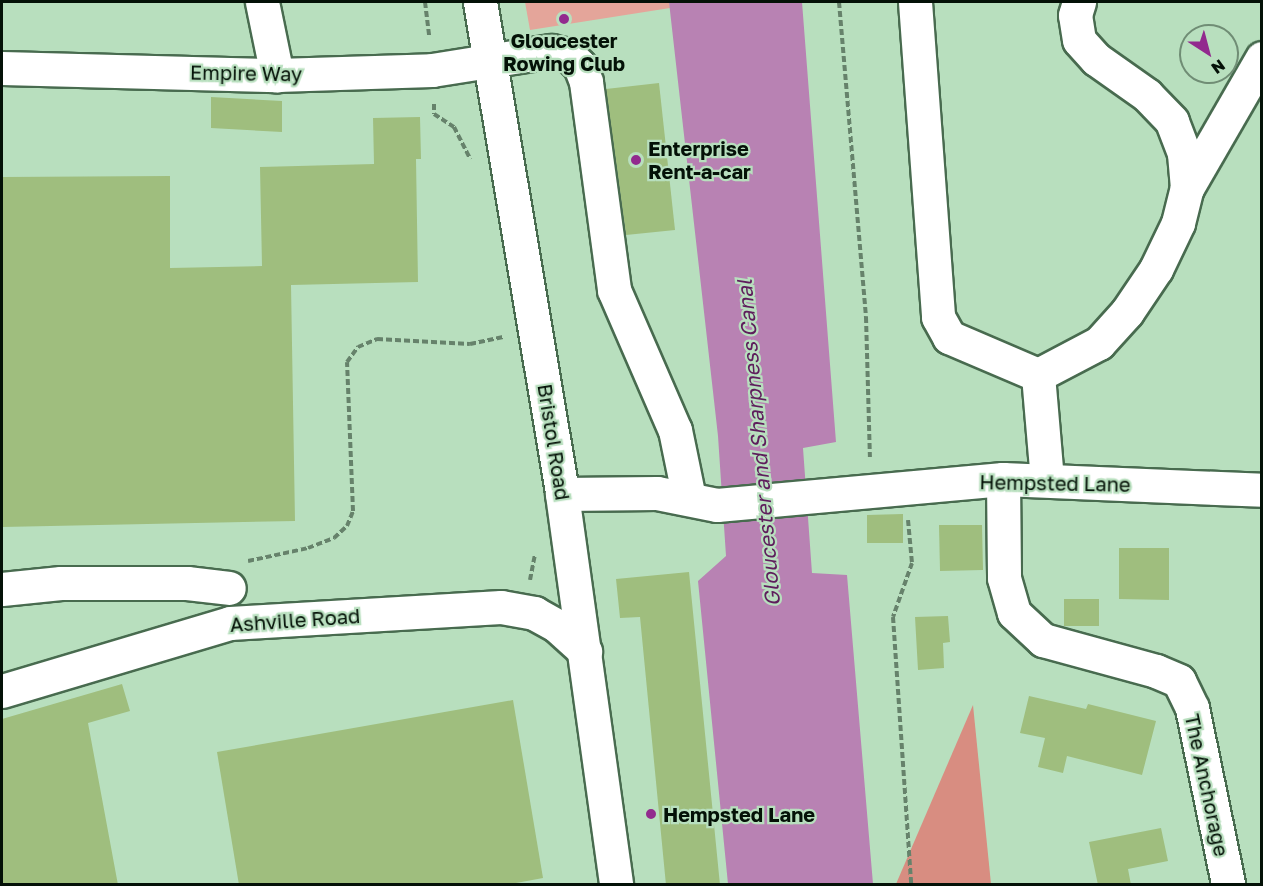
<!DOCTYPE html>
<style>
body{margin:0}
#map{position:relative;width:1263px;height:886px;overflow:hidden;background:#b8dfbe;font-family:"Golos Text",sans-serif}
div>[style]{position:absolute}
[style*='--x']{left:calc(var(--x)*1px);top:calc(var(--y)*1px);width:calc(var(--w)*1px);rotate:calc(var(--a)*1deg)}
.green>*{inset:0;background:#e4a59a}
.forest>*{inset:0;background:#d88d81}
.water>*{inset:0;background:#b882b3}
.building>*{inset:0;background:#9fbe7e}
.path>*{height:4px;margin-top:-2px;transform-origin:0;background:repeating-linear-gradient(90deg,#66826b 0 6px,transparent 0 9px)}
.roads{filter:drop-shadow(2px 0 #486b4f) drop-shadow(-2px 0 #486b4f) drop-shadow(0 2px #486b4f) drop-shadow(0 -2px #486b4f)}
.minor>*{height:33px;margin:-16.5px;padding:0 16.5px;transform-origin:16.5px;border-radius:16.5px;background:#fff}
.dots>*{width:16px;height:16px;translate:-50% -50%;box-sizing:border-box;border:3px solid #b8dfbe;border-radius:50%}
span{translate:-50% -50%;white-space:nowrap;text-align:center;line-height:1.15;-webkit-text-stroke:4.5px #b8dfbe;paint-order:stroke}
.poi-label{font-size:20px;color:#041107;font-weight:700}
.left{translate:0 -50%;text-align:left}
.street-label{font-size:20px;color:#041107}
.water-label{font-size:21px;color:#5e1d5c;font-style:italic}
.frame{position:absolute;inset:0;border:3px solid #041107;pointer-events:none}
.north{position:absolute;left:1179px;top:24px;width:60px;height:60px;box-sizing:border-box;background:#b8dfbe;border:2px solid #708d75;border-radius:50%;rotate:144deg;font-size:16px;font-weight:700;line-height:24px;text-align:center;color:#041107}
.north::after{content:'';display:block;margin:auto;width:21px;height:27px;background:#922a8e;clip-path:polygon(50% 0,100% 100%,50% 72%,0 100%)}
</style>
<div id="map">
<div class="green">
<div style="clip-path:polygon(525px 2px,669px 2px,670px 8px,530px 30px)"></div>
</div>
<div class="forest">
<div style="clip-path:polygon(973px 705px,991px 884px,896px 884px)"></div>
</div>
<div class="water">
<div style="clip-path:polygon(669px 2px,802px 2px,836px 442px,803px 448px,812px 573px,847px 575px,873px 884px,728px 884px,698px 581px,726px 556px,718px 436px)"></div>
</div>
<div class="building">
<div style="clip-path:polygon(659px 83px,675px 230px,626px 235px,606px 89px)"></div>
<div style="clip-path:polygon(211px 97px,282px 101px,282px 132px,211px 128px)"></div>
<div style="clip-path:polygon(420px 117px,421px 159px,416px 159px,418px 282px,291px 285px,295px 521px,2px 527px,2px 177px,170px 176px,170px 268px,262px 266px,260px 167px,374px 164px,373px 118px)"></div>
<div style="clip-path:polygon(903px 514px,903px 543px,867px 543px,867px 515px)"></div>
<div style="clip-path:polygon(939px 525px,982px 525px,983px 570px,940px 571px)"></div>
<div style="clip-path:polygon(1119px 548px,1169px 548px,1169px 600px,1119px 599px)"></div>
<div style="clip-path:polygon(689px 572px,720px 885px,666px 885px,640px 617px,620px 618px,616px 579px)"></div>
<div style="clip-path:polygon(1064px 599px,1099px 599px,1099px 626px,1064px 626px)"></div>
<div style="clip-path:polygon(948px 616px,950px 642px,943px 643px,944px 668px,918px 670px,915px 617px)"></div>
<div style="clip-path:polygon(122px 684px,130px 711px,88px 723px,118px 885px,2px 885px,2px 719px)"></div>
<div style="clip-path:polygon(1029px 696px,1086px 709px,1088px 704px,1156px 721px,1142px 775px,1067px 756px,1063px 773px,1038px 767px,1045px 738px,1020px 733px)"></div>
<div style="clip-path:polygon(513px 700px,543px 878px,505px 885px,239px 885px,217px 752px)"></div>
<div style="clip-path:polygon(1161px 828px,1168px 861px,1128px 869px,1131px 885px,1098px 885px,1089px 842px)"></div>
</div>
<div class="path">
<div style="--x:425;--y:2;--w:34;--a:83"></div>
<div style="--x:839;--y:2;--w:316;--a:85.1"></div>
<div style="--x:866;--y:317;--w:140;--a:88.4"></div>
<div style="--x:434;--y:104;--w:10;--a:90"></div>
<div style="--x:434;--y:114;--w:24;--a:33"></div>
<div style="--x:454;--y:127;--w:36;--a:63"></div>
<div style="--x:908;--y:520;--w:43;--a:84.7"></div>
<div style="--x:912;--y:563;--w:57;--a:109.4"></div>
<div style="--x:893;--y:617;--w:268;--a:86.1"></div>
<div style="--x:248;--y:561;--w:61;--a:-12.2"></div>
<div style="--x:308;--y:548;--w:28;--a:-21"></div>
<div style="--x:334;--y:538;--w:18;--a:-43"></div>
<div style="--x:347;--y:526;--w:16;--a:-68"></div>
<div style="--x:353;--y:511;--w:149;--a:-92.3"></div>
<div style="--x:347;--y:362;--w:19;--a:-54"></div>
<div style="--x:358;--y:347;--w:21;--a:-23"></div>
<div style="--x:377;--y:339;--w:93;--a:3.1"></div>
<div style="--x:470;--y:344;--w:35;--a:-12"></div>
<div style="--x:530;--y:580;--w:25;--a:-79"></div>
</div>
<div class="roads">
<div class="minor">
<div style="--x:262;--y:2;--w:75;--a:78.4"></div>
<div style="--x:480;--y:2;--w:499;--a:80.5"></div>
<div style="--x:562;--y:494;--w:394;--a:82.1"></div>
<div style="--x:915;--y:2;--w:316;--a:85.8"></div>
<div style="--x:938;--y:317;--w:23;--a:61"></div>
<div style="--x:949;--y:337;--w:97;--a:23.1"></div>
<div style="--x:2;--y:68;--w:275;--a:1.5"></div>
<div style="--x:277;--y:75;--w:155;--a:-1.8"></div>
<div style="--x:432;--y:70;--w:121;--a:-9.1"></div>
<div style="--x:551;--y:51;--w:18;--a:13"></div>
<div style="--x:569;--y:55;--w:16;--a:45"></div>
<div style="--x:580;--y:66;--w:17;--a:69"></div>
<div style="--x:586;--y:82;--w:210;--a:82.3"></div>
<div style="--x:614;--y:290;--w:153;--a:66.5"></div>
<div style="--x:675;--y:430;--w:69;--a:78.4"></div>
<div style="--x:1187;--y:188;--w:150;--a:-60"></div>
<div style="--x:1038;--y:375;--w:69;--a:-27.7"></div>
<div style="--x:1099;--y:343;--w:42;--a:-47.9"></div>
<div style="--x:1127;--y:312;--w:52;--a:-56"></div>
<div style="--x:1156;--y:269;--w:51;--a:-64.4"></div>
<div style="--x:1178;--y:223;--w:36;--a:-76"></div>
<div style="--x:1187;--y:188;--w:35;--a:-95"></div>
<div style="--x:1184;--y:153;--w:34;--a:-111"></div>
<div style="--x:1172;--y:121;--w:36;--a:-134"></div>
<div style="--x:1147;--y:95;--w:62;--a:-144.8"></div>
<div style="--x:1096;--y:59;--w:25;--a:-132"></div>
<div style="--x:1079;--y:40;--w:25;--a:-99"></div>
<div style="--x:1075;--y:15;--w:14;--a:-73"></div>
<div style="--x:1038;--y:375;--w:105;--a:85.1"></div>
<div style="--x:1003;--y:479;--w:99;--a:89.4"></div>
<div style="--x:1004;--y:578;--w:36;--a:74"></div>
<div style="--x:1014;--y:613;--w:40;--a:43"></div>
<div style="--x:1043;--y:640;--w:117;--a:15.3"></div>
<div style="--x:1156;--y:671;--w:25;--a:23"></div>
<div style="--x:1179;--y:681;--w:30;--a:64"></div>
<div style="--x:1192;--y:708;--w:180;--a:78.4"></div>
<div style="--x:562;--y:494;--w:95;--a:-0.6"></div>
<div style="--x:657;--y:493;--w:61;--a:11.3"></div>
<div style="--x:717;--y:505;--w:287;--a:-5.2"></div>
<div style="--x:1003;--y:479;--w:259;--a:2.4"></div>
<div style="--x:2;--y:589;--w:59;--a:-5.8"></div>
<div style="--x:61;--y:583;--w:126;--a:0"></div>
<div style="--x:187;--y:583;--w:42;--a:6.8"></div>
<div style="--x:2;--y:691;--w:238;--a:-16.6"></div>
<div style="--x:230;--y:623;--w:271;--a:-3.4"></div>
<div style="--x:501;--y:607;--w:34;--a:10"></div>
<div style="--x:534;--y:613;--w:26;--a:29"></div>
<div style="--x:557;--y:626;--w:38;--a:42"></div>
</div>
</div>
<div class="dots">
<div style="left:564px;top:19px;background:#922a8e"></div>
<div style="left:636px;top:160px;background:#922a8e"></div>
<div style="left:651px;top:814px;background:#922a8e"></div>
</div>
<div class="poi-label">
<span style="left:564px;top:52px">Gloucester<br>Rowing Club</span>
<span class="left" style="left:648px;top:160px">Enterprise<br>Rent-a-car</span>
<span class="left" style="left:663px;top:814px">Hempsted Lane</span>
</div>
<div class="street-label">
<span style="left:246px;top:73px;rotate:1deg">Empire Way</span>
<span style="left:554px;top:442px;rotate:81deg">Bristol Road</span>
<span style="left:1055px;top:483px;rotate:1deg">Hempsted Lane</span>
<span style="left:295px;top:620px;rotate:-4deg">Ashville Road</span>
<span style="left:1207px;top:785px;rotate:78deg">The Anchorage</span>
</div>
<div class="water-label">
<span style="left:758px;top:443px;rotate:-95deg">Gloucester and Sharpness Canal</span>
</div>
<div class="frame"></div>
<div class="north">N</div>
</div>
